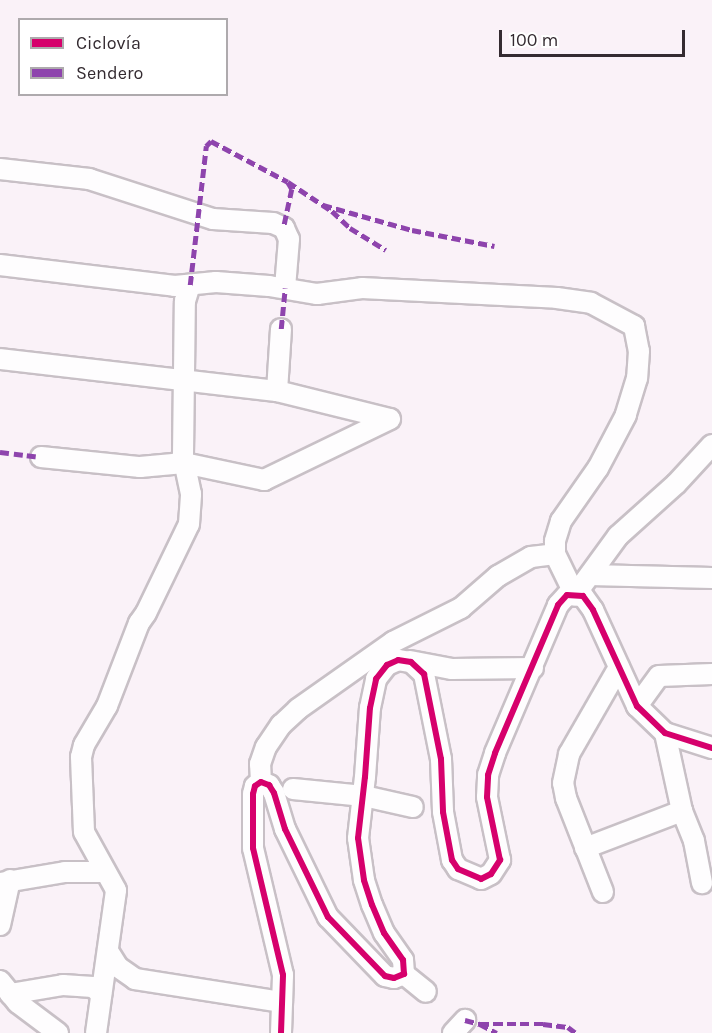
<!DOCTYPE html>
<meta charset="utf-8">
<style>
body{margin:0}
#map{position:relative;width:712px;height:1033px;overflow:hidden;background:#faf2f8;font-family:Karla,sans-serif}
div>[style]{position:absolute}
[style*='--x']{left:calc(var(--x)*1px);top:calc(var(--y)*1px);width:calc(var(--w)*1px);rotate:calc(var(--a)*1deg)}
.roads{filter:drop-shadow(2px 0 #c8c0c6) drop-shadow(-2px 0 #c8c0c6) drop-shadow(0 2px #c8c0c6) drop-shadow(0 -2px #c8c0c6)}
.minor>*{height:20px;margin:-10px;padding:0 10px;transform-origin:10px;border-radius:10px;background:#fefdfe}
.quiet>*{height:4.5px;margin-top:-2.25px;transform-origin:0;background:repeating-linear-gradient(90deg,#8e44ad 0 9px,transparent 0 13.5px)}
.cycleway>*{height:6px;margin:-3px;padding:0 3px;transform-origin:3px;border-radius:3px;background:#d6006c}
span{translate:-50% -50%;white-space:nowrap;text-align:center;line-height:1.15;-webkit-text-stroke:6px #fff;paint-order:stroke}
.legend{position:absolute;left:18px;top:18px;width:210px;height:78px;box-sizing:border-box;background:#fff;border:2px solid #aeaaad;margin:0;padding:8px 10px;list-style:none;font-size:18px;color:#342b31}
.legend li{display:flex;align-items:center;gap:12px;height:30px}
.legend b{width:30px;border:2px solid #aeaaad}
.scale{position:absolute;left:499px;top:30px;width:186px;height:27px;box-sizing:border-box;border:3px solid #342b31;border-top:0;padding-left:8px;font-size:18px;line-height:21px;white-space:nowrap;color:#342b31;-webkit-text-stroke:4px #fff;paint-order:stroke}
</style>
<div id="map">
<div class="roads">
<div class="minor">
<div style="--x:0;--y:169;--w:90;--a:6.4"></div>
<div style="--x:89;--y:179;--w:130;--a:17.9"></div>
<div style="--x:213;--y:219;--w:60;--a:3.8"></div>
<div style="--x:273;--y:223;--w:12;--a:24"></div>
<div style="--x:284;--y:228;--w:12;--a:66"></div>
<div style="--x:289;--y:239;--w:49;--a:94.7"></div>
<div style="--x:0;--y:265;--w:176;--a:6.8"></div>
<div style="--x:175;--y:286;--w:41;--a:-5.6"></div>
<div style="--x:216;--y:282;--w:53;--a:4.3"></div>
<div style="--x:269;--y:286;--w:49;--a:9.5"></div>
<div style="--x:317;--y:294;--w:45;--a:-7.6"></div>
<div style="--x:362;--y:288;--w:195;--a:2.9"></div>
<div style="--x:557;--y:298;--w:34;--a:8"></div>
<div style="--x:591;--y:303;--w:49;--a:28.1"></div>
<div style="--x:634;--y:326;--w:25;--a:79"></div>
<div style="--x:639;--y:351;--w:27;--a:94"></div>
<div style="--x:637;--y:378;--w:39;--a:107"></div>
<div style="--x:626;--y:415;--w:60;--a:117.8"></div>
<div style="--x:598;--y:468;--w:65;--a:124.9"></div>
<div style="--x:561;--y:521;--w:21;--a:107"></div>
<div style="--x:555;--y:541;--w:13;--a:90"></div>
<div style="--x:555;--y:554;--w:46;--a:64"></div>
<div style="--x:0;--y:359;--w:279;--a:6.6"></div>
<div style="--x:277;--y:391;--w:116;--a:13.9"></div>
<div style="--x:277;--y:391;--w:62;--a:-86.3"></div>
<div style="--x:41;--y:457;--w:100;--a:5.8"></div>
<div style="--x:140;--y:467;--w:44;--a:-5.2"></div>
<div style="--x:184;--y:463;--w:82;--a:12"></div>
<div style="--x:264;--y:480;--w:140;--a:-25.8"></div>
<div style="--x:590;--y:575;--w:122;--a:1.4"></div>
<div style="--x:575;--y:595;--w:73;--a:-53.9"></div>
<div style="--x:618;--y:536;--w:78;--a:-41.9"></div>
<div style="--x:676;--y:484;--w:53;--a:-47.3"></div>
<div style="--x:410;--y:661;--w:43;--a:10.8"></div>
<div style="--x:452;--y:669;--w:81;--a:-0.7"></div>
<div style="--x:637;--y:706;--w:37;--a:-54"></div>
<div style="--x:659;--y:676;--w:53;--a:-2.2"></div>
<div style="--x:665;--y:733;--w:80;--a:77.7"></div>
<div style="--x:682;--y:811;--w:32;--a:68"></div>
<div style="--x:694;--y:841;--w:43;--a:79.2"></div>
<div style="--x:261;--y:782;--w:18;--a:-93"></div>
<div style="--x:260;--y:764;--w:18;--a:-71"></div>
<div style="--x:266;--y:747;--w:27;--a:-56"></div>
<div style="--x:281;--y:725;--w:23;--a:-43"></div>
<div style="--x:298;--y:709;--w:116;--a:-35.2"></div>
<div style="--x:393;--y:642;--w:76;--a:-26.6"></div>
<div style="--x:461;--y:608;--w:49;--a:-40.9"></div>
<div style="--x:498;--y:576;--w:38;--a:-30"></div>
<div style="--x:531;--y:557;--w:24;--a:-7"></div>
<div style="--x:293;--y:789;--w:71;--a:5.6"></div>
<div style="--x:364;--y:796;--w:50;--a:12.7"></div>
<div style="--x:585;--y:848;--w:104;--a:-20.9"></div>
<div style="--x:0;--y:883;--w:66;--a:-9.6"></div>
<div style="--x:65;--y:872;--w:40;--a:0"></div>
<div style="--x:603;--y:892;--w:101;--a:-111.5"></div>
<div style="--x:566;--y:798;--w:15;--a:-101"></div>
<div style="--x:563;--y:783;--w:30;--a:-78"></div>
<div style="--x:569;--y:754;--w:100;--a:-60.1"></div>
<div style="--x:0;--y:925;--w:46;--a:-77.5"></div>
<div style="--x:108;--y:951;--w:19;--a:58"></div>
<div style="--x:118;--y:967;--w:21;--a:35"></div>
<div style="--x:135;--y:979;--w:149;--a:8.9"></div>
<div style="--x:404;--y:974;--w:28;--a:39"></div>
<div style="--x:0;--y:981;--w:28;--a:51"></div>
<div style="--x:18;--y:1003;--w:50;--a:36.9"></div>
<div style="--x:10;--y:994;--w:54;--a:-9.6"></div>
<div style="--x:63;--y:985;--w:30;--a:4"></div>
<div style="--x:93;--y:987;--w:11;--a:41"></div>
<div style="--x:96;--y:1033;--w:144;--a:-82"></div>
<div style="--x:116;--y:890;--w:66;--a:-118.9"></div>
<div style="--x:84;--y:832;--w:75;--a:-92.3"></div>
<div style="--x:81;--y:757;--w:12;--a:-76"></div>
<div style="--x:84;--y:745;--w:45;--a:-59.5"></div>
<div style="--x:107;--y:706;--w:89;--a:-68.9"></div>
<div style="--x:139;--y:623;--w:12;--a:-55"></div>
<div style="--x:146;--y:613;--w:99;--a:-64.2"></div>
<div style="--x:189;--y:524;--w:30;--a:-86"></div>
<div style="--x:191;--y:494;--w:40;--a:-102"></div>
<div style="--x:183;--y:455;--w:154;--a:-89.3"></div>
<div style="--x:185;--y:301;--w:17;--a:-73"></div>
<div style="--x:281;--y:1033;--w:58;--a:-88"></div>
<div style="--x:283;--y:975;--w:130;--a:-103.3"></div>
<div style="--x:253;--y:848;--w:54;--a:-90"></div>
<div style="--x:253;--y:794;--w:8;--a:-76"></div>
<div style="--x:255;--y:786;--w:7;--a:-34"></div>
<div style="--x:261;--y:782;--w:9;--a:21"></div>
<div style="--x:269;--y:785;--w:9;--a:58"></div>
<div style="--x:274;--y:793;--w:38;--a:73"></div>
<div style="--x:285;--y:829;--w:98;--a:64"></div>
<div style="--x:328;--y:917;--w:82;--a:46"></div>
<div style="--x:385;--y:976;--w:9;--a:13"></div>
<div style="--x:394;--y:978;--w:11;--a:-22"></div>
<div style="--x:404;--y:974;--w:14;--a:-94"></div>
<div style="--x:403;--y:960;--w:33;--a:-125"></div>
<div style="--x:384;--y:933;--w:30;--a:-113"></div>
<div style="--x:372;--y:905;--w:26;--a:-108"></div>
<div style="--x:364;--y:880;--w:42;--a:-98.1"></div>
<div style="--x:358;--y:838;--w:61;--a:-83.5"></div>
<div style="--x:365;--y:777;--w:69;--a:-85.9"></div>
<div style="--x:370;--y:708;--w:30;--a:-78"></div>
<div style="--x:376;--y:679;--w:18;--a:-52"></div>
<div style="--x:387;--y:665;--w:12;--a:-24"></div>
<div style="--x:398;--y:660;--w:13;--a:9"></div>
<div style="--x:411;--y:662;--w:18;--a:43"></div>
<div style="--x:424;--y:674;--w:87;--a:78.7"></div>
<div style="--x:441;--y:759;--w:53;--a:87.8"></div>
<div style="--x:443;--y:812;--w:49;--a:79.4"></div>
<div style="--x:452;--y:860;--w:11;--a:56"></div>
<div style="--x:458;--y:869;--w:25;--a:23"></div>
<div style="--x:481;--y:879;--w:11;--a:-27"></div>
<div style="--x:491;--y:874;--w:17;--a:-57"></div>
<div style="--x:500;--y:860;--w:64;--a:-101.7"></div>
<div style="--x:487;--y:797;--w:22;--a:-87"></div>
<div style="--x:488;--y:775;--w:23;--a:-72"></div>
<div style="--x:495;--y:753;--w:161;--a:-66.9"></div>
<div style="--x:558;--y:605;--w:13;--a:-48"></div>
<div style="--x:567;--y:595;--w:16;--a:4"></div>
<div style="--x:583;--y:596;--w:17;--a:54"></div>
<div style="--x:593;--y:610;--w:106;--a:65.4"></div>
<div style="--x:637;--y:706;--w:39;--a:44"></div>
<div style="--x:665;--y:733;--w:49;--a:17.7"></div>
<div style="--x:453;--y:1033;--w:18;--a:-47"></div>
</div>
</div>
<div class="quiet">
<div style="--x:288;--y:182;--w:53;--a:33.4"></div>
<div style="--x:332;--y:211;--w:25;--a:43"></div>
<div style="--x:350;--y:228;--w:42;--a:31.4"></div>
<div style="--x:323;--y:205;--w:92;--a:15.7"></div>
<div style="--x:412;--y:230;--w:84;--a:11"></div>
<div style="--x:190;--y:285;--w:140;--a:-83.4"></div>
<div style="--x:206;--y:146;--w:7;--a:-45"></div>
<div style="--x:211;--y:141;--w:87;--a:28"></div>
<div style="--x:288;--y:182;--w:8;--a:60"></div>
<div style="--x:292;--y:189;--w:40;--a:102"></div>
<div style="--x:281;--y:329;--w:41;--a:-84.4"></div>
<div style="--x:0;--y:452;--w:41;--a:7"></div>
<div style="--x:465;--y:1020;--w:16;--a:15"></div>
<div style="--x:480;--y:1024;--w:19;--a:28"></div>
<div style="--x:480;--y:1024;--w:63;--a:0"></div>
<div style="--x:543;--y:1024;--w:25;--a:7"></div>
<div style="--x:568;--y:1027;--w:10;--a:37"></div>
</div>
<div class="cycleway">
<div style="--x:281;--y:1033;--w:58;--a:-88"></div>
<div style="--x:283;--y:975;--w:130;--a:-103.3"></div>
<div style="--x:253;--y:848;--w:54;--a:-90"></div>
<div style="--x:253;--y:794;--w:8;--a:-76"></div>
<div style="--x:255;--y:786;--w:7;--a:-34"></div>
<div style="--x:261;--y:782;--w:9;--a:21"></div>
<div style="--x:269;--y:785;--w:9;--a:58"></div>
<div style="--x:274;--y:793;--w:38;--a:73"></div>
<div style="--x:285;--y:829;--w:98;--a:64"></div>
<div style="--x:328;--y:917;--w:82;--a:46"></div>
<div style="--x:385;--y:976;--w:9;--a:13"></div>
<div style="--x:394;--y:978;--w:11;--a:-22"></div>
<div style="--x:404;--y:974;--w:14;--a:-94"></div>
<div style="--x:403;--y:960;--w:33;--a:-125"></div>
<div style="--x:384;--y:933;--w:30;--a:-113"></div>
<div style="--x:372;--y:905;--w:26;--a:-108"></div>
<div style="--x:364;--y:880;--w:42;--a:-98.1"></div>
<div style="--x:358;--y:838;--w:61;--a:-83.5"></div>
<div style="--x:365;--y:777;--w:69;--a:-85.9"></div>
<div style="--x:370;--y:708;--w:30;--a:-78"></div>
<div style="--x:376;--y:679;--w:18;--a:-52"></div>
<div style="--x:387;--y:665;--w:12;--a:-24"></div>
<div style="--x:398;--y:660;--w:13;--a:9"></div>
<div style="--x:411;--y:662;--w:18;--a:43"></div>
<div style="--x:424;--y:674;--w:87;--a:78.7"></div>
<div style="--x:441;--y:759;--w:53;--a:87.8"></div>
<div style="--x:443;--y:812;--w:49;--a:79.4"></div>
<div style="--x:452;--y:860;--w:11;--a:56"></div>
<div style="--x:458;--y:869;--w:25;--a:23"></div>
<div style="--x:481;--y:879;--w:11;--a:-27"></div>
<div style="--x:491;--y:874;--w:17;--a:-57"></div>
<div style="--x:500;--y:860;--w:64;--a:-101.7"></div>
<div style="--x:487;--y:797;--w:22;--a:-87"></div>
<div style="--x:488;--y:775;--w:23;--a:-72"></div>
<div style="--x:495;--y:753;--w:161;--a:-66.9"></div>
<div style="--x:558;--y:605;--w:13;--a:-48"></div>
<div style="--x:567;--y:595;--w:16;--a:4"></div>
<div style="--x:583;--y:596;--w:17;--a:54"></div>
<div style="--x:593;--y:610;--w:106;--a:65.4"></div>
<div style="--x:637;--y:706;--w:39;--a:44"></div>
<div style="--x:665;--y:733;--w:49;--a:17.7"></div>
</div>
<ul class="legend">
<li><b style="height:8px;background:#d6006c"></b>Ciclovía</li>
<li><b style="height:8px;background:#8e44ad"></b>Sendero</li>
</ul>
<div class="scale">100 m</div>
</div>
